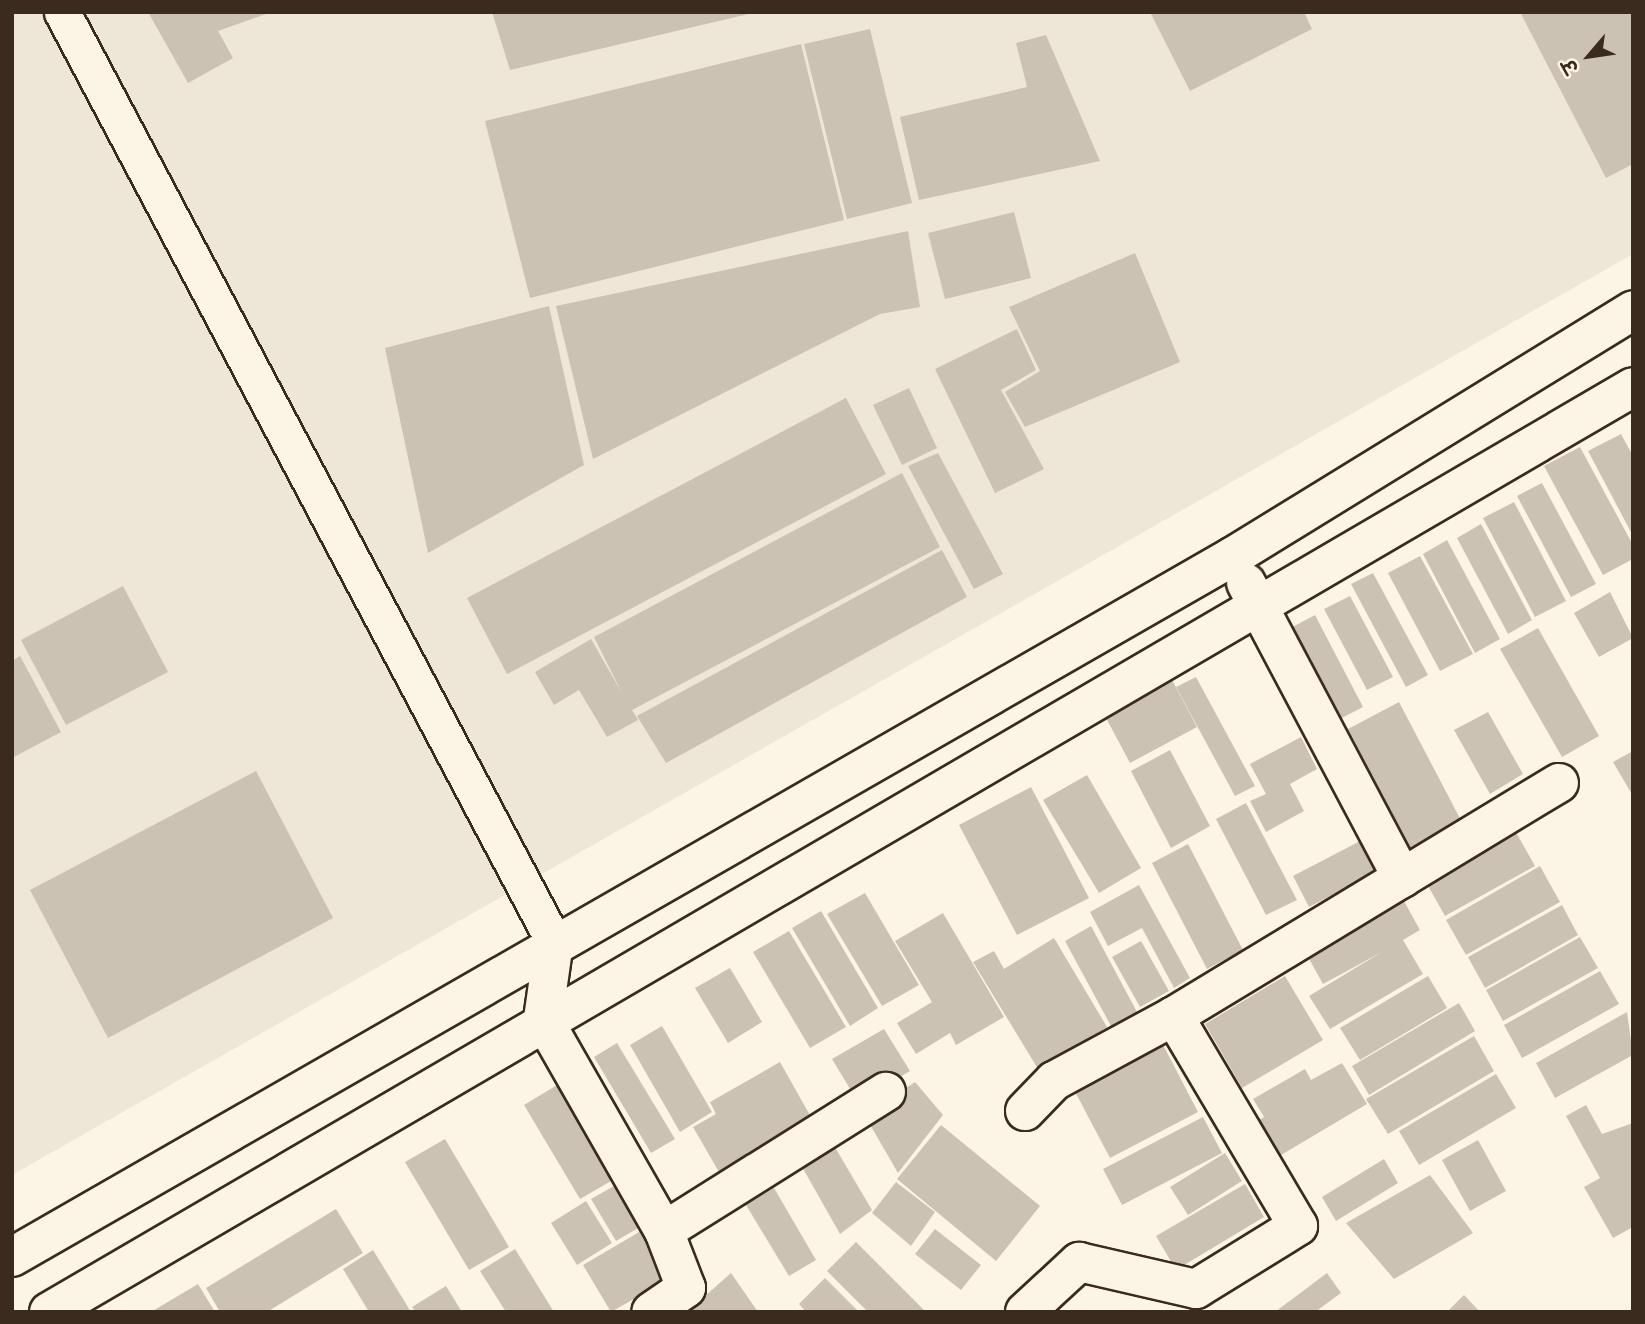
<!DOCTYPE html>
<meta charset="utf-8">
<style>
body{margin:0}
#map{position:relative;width:1645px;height:1324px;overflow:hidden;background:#fcf5e5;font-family:Sriracha,"Playpen Sans Deva",sans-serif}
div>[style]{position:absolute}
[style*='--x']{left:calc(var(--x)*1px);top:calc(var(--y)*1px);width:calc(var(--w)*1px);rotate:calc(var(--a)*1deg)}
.built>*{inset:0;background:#eee6d6}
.building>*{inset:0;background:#ccc2b3}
.roads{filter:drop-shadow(2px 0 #3b2a1e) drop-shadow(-2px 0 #3b2a1e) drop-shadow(0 2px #3b2a1e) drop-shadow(0 -2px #3b2a1e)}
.service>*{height:35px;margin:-17.5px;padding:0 17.5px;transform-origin:17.5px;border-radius:17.5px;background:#fcf5e5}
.minor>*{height:38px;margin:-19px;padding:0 19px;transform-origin:19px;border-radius:19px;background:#fcf5e5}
span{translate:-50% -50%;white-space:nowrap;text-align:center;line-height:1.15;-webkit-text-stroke:6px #fcf5e5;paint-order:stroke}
.frame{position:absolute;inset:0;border:14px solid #3b2a1e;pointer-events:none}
.north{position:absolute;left:1554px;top:21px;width:70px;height:70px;-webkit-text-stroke:5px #fcf5e5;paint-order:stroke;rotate:241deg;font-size:19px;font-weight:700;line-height:28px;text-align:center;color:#3b2a1e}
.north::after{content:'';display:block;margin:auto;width:24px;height:32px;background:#3b2a1e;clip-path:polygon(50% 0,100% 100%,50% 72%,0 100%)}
</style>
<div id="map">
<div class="built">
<div style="clip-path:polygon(12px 12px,1633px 12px,1633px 254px,12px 1175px)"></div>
</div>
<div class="building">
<div style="clip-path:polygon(148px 12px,269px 12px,269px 13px,218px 31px,233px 58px,188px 83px)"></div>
<div style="clip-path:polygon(492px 12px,753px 12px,753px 13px,510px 70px)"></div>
<div style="clip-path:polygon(1150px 12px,1304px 12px,1312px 29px,1190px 91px)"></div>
<div style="clip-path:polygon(1520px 12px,1633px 12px,1633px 164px,1606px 178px)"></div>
<div style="clip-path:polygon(870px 29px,912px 203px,847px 219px,804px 44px)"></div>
<div style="clip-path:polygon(1046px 35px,1100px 161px,919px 200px,900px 117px,1027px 87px,1016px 43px)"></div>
<div style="clip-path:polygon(801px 44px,844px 220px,530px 298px,485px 121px)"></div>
<div style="clip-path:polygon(1014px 212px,1031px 278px,945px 299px,928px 233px)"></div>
<div style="clip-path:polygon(908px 231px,920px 307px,880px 314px,593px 459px,556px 306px)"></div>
<div style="clip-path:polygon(1135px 253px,1180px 362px,1025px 427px,1005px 392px,1040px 371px,1009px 307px)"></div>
<div style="clip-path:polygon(549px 306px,584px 465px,428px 553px,385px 348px)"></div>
<div style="clip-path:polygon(1017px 329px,1036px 370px,1001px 390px,1044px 469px,995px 493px,935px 369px)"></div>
<div style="clip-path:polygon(909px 388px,937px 448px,902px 465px,873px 405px)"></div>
<div style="clip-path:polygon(846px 398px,886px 474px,507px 674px,467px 598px)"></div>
<div style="clip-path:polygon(1621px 434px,1633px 456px,1633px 536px,1588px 451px)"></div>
<div style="clip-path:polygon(1580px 447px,1633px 545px,1633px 559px,1603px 575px,1544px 466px)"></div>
<div style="clip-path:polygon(938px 453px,1003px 574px,974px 589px,908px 466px)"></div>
<div style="clip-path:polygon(902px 473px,940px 547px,632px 710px,638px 720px,607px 737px,579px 690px,554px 705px,535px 672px,591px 639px,622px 693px,594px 637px)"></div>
<div style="clip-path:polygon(1542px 483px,1596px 584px,1571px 597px,1517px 496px)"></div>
<div style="clip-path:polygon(1514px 502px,1566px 601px,1535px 617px,1483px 518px)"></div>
<div style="clip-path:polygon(1481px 524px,1532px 620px,1508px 634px,1457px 538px)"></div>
<div style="clip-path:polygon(1447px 540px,1500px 639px,1475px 653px,1423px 554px)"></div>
<div style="clip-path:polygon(942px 550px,967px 597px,666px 763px,637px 716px)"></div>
<div style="clip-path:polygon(1420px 556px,1473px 654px,1440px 671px,1388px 573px)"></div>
<div style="clip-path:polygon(1373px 573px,1428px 675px,1406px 687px,1351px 584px)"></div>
<div style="clip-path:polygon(123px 586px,168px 672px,66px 725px,21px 640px)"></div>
<div style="clip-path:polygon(1610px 592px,1633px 638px,1599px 657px,1574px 613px)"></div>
<div style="clip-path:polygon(1350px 596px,1393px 677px,1367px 690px,1324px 609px)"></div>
<div style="clip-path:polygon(1315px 615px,1363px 707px,1332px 723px,1283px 632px)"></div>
<div style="clip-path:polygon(1538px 628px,1599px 736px,1562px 757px,1500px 649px)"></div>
<div style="clip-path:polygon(20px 656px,61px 732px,12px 758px,12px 661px)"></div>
<div style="clip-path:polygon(1196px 677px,1255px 786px,1235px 796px,1176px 687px)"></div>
<div style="clip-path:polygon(1172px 680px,1197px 727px,1130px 763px,1105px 716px)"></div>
<div style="clip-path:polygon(1399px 702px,1464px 826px,1413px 853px,1348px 729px)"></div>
<div style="clip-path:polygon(1488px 712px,1523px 774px,1490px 794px,1454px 730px)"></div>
<div style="clip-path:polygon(1301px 737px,1317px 769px,1290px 784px,1304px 811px,1266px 832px,1250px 801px,1266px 794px,1250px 764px)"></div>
<div style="clip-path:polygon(1170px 750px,1210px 826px,1171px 848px,1131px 771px)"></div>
<div style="clip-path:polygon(1633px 751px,1633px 796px,1613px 762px)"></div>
<div style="clip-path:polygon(256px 771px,333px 918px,108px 1038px,30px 890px)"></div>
<div style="clip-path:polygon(1087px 775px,1141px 868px,1099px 893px,1043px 800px)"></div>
<div style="clip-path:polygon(1031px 787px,1089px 898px,1017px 935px,959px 825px)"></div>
<div style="clip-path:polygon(1246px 803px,1297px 900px,1266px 915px,1216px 819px)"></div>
<div style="clip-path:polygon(1513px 827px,1535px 866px,1445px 916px,1423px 877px)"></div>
<div style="clip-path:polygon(1364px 839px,1380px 870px,1309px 907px,1293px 876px)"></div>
<div style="clip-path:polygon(1188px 844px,1243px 950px,1207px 969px,1152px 863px)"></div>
<div style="clip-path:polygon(1540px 866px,1560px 902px,1466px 955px,1446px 920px)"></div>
<div style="clip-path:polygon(1139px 885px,1190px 978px,1174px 988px,1142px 928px,1108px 946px,1090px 912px)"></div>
<div style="clip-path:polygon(1399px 892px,1420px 930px,1403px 940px,1423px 974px,1330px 1029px,1309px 996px,1382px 952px,1323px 984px,1303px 948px)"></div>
<div style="clip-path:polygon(865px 893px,919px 985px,882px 1006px,827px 914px)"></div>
<div style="clip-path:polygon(1562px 905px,1578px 935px,1485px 988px,1468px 957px)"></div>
<div style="clip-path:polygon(821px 911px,878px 1008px,850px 1026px,792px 928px)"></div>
<div style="clip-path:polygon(943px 913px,1004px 1017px,956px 1045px,950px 1033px,916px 1054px,897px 1023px,932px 1002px,895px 941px)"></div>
<div style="clip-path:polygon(1091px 926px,1137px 1012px,1111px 1026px,1065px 941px)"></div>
<div style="clip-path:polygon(789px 931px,846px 1027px,810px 1048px,753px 952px)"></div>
<div style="clip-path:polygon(1580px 937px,1598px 968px,1503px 1021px,1486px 990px)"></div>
<div style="clip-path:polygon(1054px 938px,1107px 1027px,1038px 1069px,973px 962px,994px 951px,1004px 969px)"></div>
<div style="clip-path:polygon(1141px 941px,1169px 991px,1140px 1007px,1112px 957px)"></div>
<div style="clip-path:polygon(730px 968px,762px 1022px,728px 1043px,695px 988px)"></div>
<div style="clip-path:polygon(1600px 971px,1619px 1004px,1522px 1058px,1504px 1025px)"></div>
<div style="clip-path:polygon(1285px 976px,1323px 1040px,1242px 1088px,1205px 1024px)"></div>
<div style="clip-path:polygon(1428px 976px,1447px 1008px,1360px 1060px,1340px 1028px)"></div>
<div style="clip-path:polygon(1459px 1003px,1475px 1031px,1369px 1095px,1352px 1066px)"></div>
<div style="clip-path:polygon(1627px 1012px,1633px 1055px,1555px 1098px,1536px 1063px)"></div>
<div style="clip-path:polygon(662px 1026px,712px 1112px,680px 1132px,630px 1045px)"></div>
<div style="clip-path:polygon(884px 1029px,910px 1071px,858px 1102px,832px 1059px)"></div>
<div style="clip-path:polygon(1474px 1036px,1494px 1071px,1388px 1134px,1366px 1099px)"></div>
<div style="clip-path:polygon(1160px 1039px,1198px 1112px,1110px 1158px,1072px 1086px)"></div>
<div style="clip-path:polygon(617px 1043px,675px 1139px,651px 1153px,594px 1057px)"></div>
<div style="clip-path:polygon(780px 1062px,816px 1126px,723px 1179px,693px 1127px,716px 1114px,710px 1102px)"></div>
<div style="clip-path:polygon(1342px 1063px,1367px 1104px,1276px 1158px,1254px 1123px,1264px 1117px,1253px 1099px,1305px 1069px,1311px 1080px)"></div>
<div style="clip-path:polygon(1496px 1074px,1516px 1108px,1419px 1165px,1399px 1131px)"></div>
<div style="clip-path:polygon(562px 1082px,618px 1177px,580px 1199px,524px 1105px)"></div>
<div style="clip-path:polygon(915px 1082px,943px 1115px,898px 1173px,865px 1116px)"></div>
<div style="clip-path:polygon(1586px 1105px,1602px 1134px,1633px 1123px,1633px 1227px,1613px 1238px,1584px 1187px,1600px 1178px,1566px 1116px)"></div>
<div style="clip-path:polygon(1203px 1117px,1222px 1153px,1122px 1205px,1103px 1169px)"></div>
<div style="clip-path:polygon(941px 1125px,1040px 1206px,996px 1261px,897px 1179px)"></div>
<div style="clip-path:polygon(445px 1139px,509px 1247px,469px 1270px,405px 1162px)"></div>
<div style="clip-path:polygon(1478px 1140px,1506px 1191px,1470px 1211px,1442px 1160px)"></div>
<div style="clip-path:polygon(833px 1144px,872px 1210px,840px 1234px,801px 1165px)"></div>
<div style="clip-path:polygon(1225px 1153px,1242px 1181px,1188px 1215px,1170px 1187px)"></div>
<div style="clip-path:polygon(1384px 1159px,1398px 1183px,1336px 1221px,1322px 1197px)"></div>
<div style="clip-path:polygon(1430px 1175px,1473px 1233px,1394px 1279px,1346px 1223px)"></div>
<div style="clip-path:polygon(896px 1182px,935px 1212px,911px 1246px,872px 1213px)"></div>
<div style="clip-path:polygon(1245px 1184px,1264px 1217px,1176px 1270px,1156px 1236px)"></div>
<div style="clip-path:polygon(616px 1185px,640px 1227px,616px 1241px,591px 1199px)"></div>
<div style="clip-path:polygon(774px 1188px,816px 1260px,789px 1276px,746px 1205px)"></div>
<div style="clip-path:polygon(586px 1201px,612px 1243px,577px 1265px,551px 1223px)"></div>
<div style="clip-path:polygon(336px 1209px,363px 1253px,267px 1312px,220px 1312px,206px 1288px)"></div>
<div style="clip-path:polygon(646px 1228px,674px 1276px,611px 1312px,583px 1265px)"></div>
<div style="clip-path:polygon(935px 1229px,981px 1265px,961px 1290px,915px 1254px)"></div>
<div style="clip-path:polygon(856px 1242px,926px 1312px,868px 1312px,827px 1271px)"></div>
<div style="clip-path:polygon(515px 1249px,554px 1312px,506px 1312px,480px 1271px)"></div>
<div style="clip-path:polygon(373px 1250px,411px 1312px,369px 1312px,343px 1269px)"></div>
<div style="clip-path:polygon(731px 1273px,758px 1312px,687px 1312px)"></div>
<div style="clip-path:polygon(1327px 1273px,1341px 1293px,1315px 1312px,1275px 1312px)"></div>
<div style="clip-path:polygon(825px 1278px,859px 1312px,806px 1312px,799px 1304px)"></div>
<div style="clip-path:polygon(198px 1284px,215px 1312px,151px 1312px)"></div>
<div style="clip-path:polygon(446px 1286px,462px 1312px,416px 1312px,412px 1307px)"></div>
<div style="clip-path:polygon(1464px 1295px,1480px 1312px,1447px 1312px)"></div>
</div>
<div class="roads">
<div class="service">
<div style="--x:62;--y:12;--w:1052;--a:62.12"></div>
</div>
<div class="minor">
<div style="--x:1246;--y:583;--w:334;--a:62.1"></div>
<div style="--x:554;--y:942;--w:78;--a:98.1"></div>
<div style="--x:543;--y:1019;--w:244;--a:60.3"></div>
<div style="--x:664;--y:1231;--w:61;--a:68.9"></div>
<div style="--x:686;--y:1288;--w:42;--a:145.6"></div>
<div style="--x:1025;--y:1111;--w:42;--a:-46"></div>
<div style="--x:1054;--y:1081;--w:136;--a:-28.4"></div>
<div style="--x:664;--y:1231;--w:262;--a:-32.1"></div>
<div style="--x:12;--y:1257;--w:1407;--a:-29.85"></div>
<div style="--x:1232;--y:557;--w:471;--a:-31.6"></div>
<div style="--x:49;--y:1312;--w:1834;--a:-30.28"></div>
<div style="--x:1025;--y:1312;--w:74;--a:-42.8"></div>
<div style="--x:1079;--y:1262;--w:120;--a:13"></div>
<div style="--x:1196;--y:1289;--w:120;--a:-31.7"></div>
<div style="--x:1298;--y:1226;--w:244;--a:-120.6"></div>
<div style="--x:1174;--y:1016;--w:450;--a:-31.2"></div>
</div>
</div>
<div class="frame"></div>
<div class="north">उ</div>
</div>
